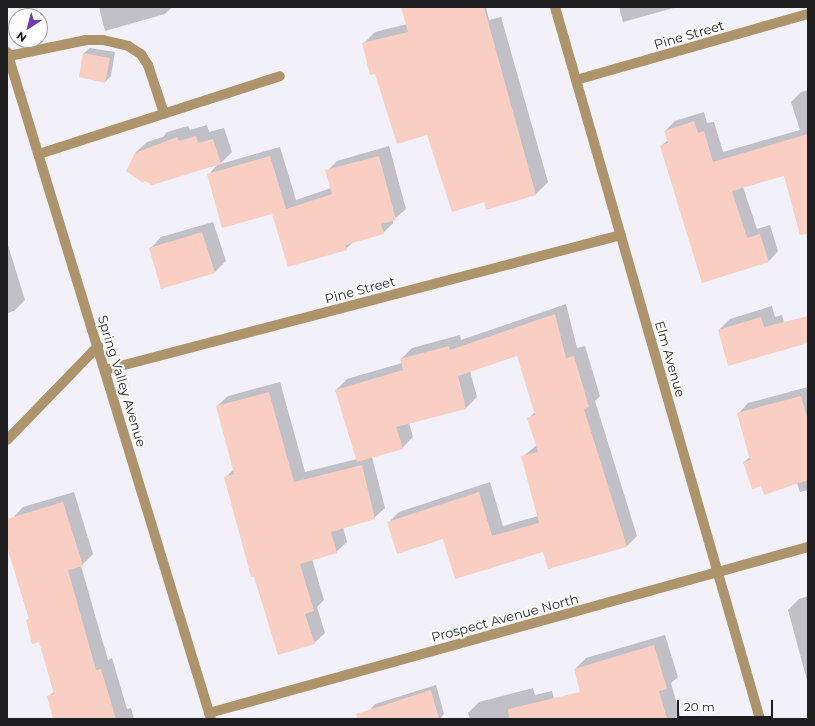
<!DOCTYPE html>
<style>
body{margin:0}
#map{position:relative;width:815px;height:726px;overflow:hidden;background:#f2f0f8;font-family:Montserrat,sans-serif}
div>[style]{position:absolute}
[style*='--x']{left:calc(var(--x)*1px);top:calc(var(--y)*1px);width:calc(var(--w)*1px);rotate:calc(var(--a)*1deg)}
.shadow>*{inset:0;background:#0003}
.building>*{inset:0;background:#f9cfc3}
.minor>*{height:10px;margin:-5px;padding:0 5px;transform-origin:5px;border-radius:5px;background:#ae946a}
span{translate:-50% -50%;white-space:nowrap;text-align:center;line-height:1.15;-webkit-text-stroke:4px #fff;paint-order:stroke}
.street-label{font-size:13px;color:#1e1d20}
.frame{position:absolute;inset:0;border:8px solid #1e1d20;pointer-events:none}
.north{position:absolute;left:8px;top:8px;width:40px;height:40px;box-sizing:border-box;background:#fff;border:1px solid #a5a5a6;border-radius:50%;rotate:216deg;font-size:11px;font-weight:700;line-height:16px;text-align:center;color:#1e1d20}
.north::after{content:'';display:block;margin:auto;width:14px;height:18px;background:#683fb7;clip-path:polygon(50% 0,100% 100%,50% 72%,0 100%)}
.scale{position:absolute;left:677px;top:700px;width:96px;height:18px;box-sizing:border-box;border:2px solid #1e1d20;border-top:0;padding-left:5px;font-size:12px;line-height:14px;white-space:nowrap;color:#1e1d20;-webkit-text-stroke:3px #fff;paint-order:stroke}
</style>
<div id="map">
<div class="shadow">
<div style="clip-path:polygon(99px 7px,172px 7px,165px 14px,105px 31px)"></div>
<div style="clip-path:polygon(403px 7px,486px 7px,489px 20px,501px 17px,548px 182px,536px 194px,487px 209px,484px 201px,375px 73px,363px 44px,375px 32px,407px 24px)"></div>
<div style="clip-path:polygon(619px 7px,677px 7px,623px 22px)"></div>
<div style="clip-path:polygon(90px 48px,115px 52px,111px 76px,105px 82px,84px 53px)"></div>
<div style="clip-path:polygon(808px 90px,808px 202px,784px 174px,743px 187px,757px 229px,770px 225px,778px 251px,769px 261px,661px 146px,668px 140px,665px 131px,675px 121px,704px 112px,707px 123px,714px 122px,723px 152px,800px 130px,791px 102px,801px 92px)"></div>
<div style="clip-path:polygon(207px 125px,209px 132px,224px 128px,232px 152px,220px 164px,280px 147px,296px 200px,331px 188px,327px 171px,337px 161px,389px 146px,406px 209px,393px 220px,393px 223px,383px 233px,354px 241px,346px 249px,273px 213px,208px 175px,219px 163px,135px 153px,147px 142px,163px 137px,167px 132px,188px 126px,190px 130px)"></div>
<div style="clip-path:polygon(213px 222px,226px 261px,215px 272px,150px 249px,161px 237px)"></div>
<div style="clip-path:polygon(7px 242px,25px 300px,14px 311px,7px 313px)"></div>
<div style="clip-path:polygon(566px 304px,577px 348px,585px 346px,600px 396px,595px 401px,637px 536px,626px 547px,544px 551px,444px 538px,388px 523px,399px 512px,490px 482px,503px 526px,538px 516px,522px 457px,537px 445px,529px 418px,535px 412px,518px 355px,470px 371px,477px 397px,466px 408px,409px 423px,413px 437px,402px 448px,372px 457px,385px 508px,374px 518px,343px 527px,347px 542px,336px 552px,312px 559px,324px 600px,317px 607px,325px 633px,314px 643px,225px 478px,234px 469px,217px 406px,228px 396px,280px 382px,305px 472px,357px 459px,336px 390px,347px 379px,402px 363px,401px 359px,412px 348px,460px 335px,461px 340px)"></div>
<div style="clip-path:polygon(772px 306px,775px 317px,782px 315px,789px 340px,719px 330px,730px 319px)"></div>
<div style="clip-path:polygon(808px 387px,808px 490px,800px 492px,797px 483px,762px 485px,744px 462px,750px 457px,738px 414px,748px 403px)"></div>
<div style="clip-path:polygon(74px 492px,93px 554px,81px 566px,108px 660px,112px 658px,127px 709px,131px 708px,134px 719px,56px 719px,49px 696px,55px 691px,40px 640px,27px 621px,29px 618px,7px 544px,7px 524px,23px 507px)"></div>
<div style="clip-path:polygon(808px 596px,808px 684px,788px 610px,799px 599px)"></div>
<div style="clip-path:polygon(665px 635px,678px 677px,671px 683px,681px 719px,604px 719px,575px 669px,586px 658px)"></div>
<div style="clip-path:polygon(436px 685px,444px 714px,440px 719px,373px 719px,370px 710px,375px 704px)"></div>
<div style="clip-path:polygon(533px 688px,535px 695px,552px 691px,559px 719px,470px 719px,468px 713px,479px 702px)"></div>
</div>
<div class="building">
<div style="clip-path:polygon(401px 7px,484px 7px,536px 195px,486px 210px,484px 202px,452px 212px,427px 135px,397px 144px,375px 74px,370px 75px,362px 43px,408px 32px)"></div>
<div style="clip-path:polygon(83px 53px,110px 58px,105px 83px,79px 77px)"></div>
<div style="clip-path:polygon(694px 121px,698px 133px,704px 131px,713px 162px,808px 134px,808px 234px,800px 235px,784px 176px,732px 191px,747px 238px,760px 234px,769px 262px,702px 283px,660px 146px,668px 143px,664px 131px)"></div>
<div style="clip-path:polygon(196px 136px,198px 143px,213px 139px,221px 164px,152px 185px,145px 181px,143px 183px,126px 171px,135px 153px,177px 137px,179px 141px)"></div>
<div style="clip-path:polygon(270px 156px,286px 209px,332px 194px,325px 170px,379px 156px,396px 220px,381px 224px,384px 234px,345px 245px,347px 250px,288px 267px,272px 214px,222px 228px,207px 174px)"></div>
<div style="clip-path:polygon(202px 232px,215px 273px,161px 289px,149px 248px)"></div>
<div style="clip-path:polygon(555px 314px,566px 358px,574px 356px,589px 407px,584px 409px,627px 547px,548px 569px,543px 552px,455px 579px,443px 539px,397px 554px,387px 522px,479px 492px,492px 536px,539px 523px,521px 456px,538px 452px,527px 418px,535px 415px,517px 356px,458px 376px,466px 409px,396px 427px,403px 449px,357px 462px,335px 390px,403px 370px,400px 359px,449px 346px,450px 350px)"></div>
<div style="clip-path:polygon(808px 316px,808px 343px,728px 366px,718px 330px,761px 317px,764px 327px)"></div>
<div style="clip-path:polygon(269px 392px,294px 482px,362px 465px,375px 519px,331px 532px,337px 553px,300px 564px,314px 611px,305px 614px,315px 644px,278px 655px,254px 577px,251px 577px,224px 477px,234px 474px,216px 406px)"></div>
<div style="clip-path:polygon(801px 396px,808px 421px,808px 480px,764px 495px,761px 486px,752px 489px,743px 462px,750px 460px,737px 413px)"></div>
<div style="clip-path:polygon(63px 502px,83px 566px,68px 570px,96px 670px,101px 669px,116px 719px,53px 719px,47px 696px,54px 694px,39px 642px,32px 644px,26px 620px,29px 619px,7px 547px,7px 519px)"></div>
<div style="clip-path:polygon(654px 645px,667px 689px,659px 691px,667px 719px,509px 719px,508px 709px,580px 692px,574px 669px)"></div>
<div style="clip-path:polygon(431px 690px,439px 719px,357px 719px,356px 714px)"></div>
</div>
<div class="minor">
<div style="--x:555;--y:7;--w:741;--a:73.94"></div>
<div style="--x:7;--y:52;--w:697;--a:72.99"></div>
<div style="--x:9;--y:56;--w:79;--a:-11.7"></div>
<div style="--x:86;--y:40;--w:17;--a:0"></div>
<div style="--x:103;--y:40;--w:26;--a:13"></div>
<div style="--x:128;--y:46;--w:15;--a:32"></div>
<div style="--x:141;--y:54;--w:13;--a:58"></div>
<div style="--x:148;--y:65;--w:51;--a:71.6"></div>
<div style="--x:576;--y:80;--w:241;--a:-15.9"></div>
<div style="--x:39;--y:154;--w:253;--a:-17.9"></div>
<div style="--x:105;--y:370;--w:533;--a:-14.66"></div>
<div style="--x:7;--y:440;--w:131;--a:-45.9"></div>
<div style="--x:209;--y:713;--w:622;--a:-15.49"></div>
</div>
<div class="street-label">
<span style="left:689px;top:35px;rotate:-16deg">Pine Street</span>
<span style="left:360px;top:290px;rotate:-15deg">Pine Street</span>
<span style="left:670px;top:359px;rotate:74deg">Elm Avenue</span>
<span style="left:122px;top:381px;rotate:73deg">Spring Valley Avenue</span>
<span style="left:505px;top:618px;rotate:-15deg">Prospect Avenue North</span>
</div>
<div class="frame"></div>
<div class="north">N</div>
<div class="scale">20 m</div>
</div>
